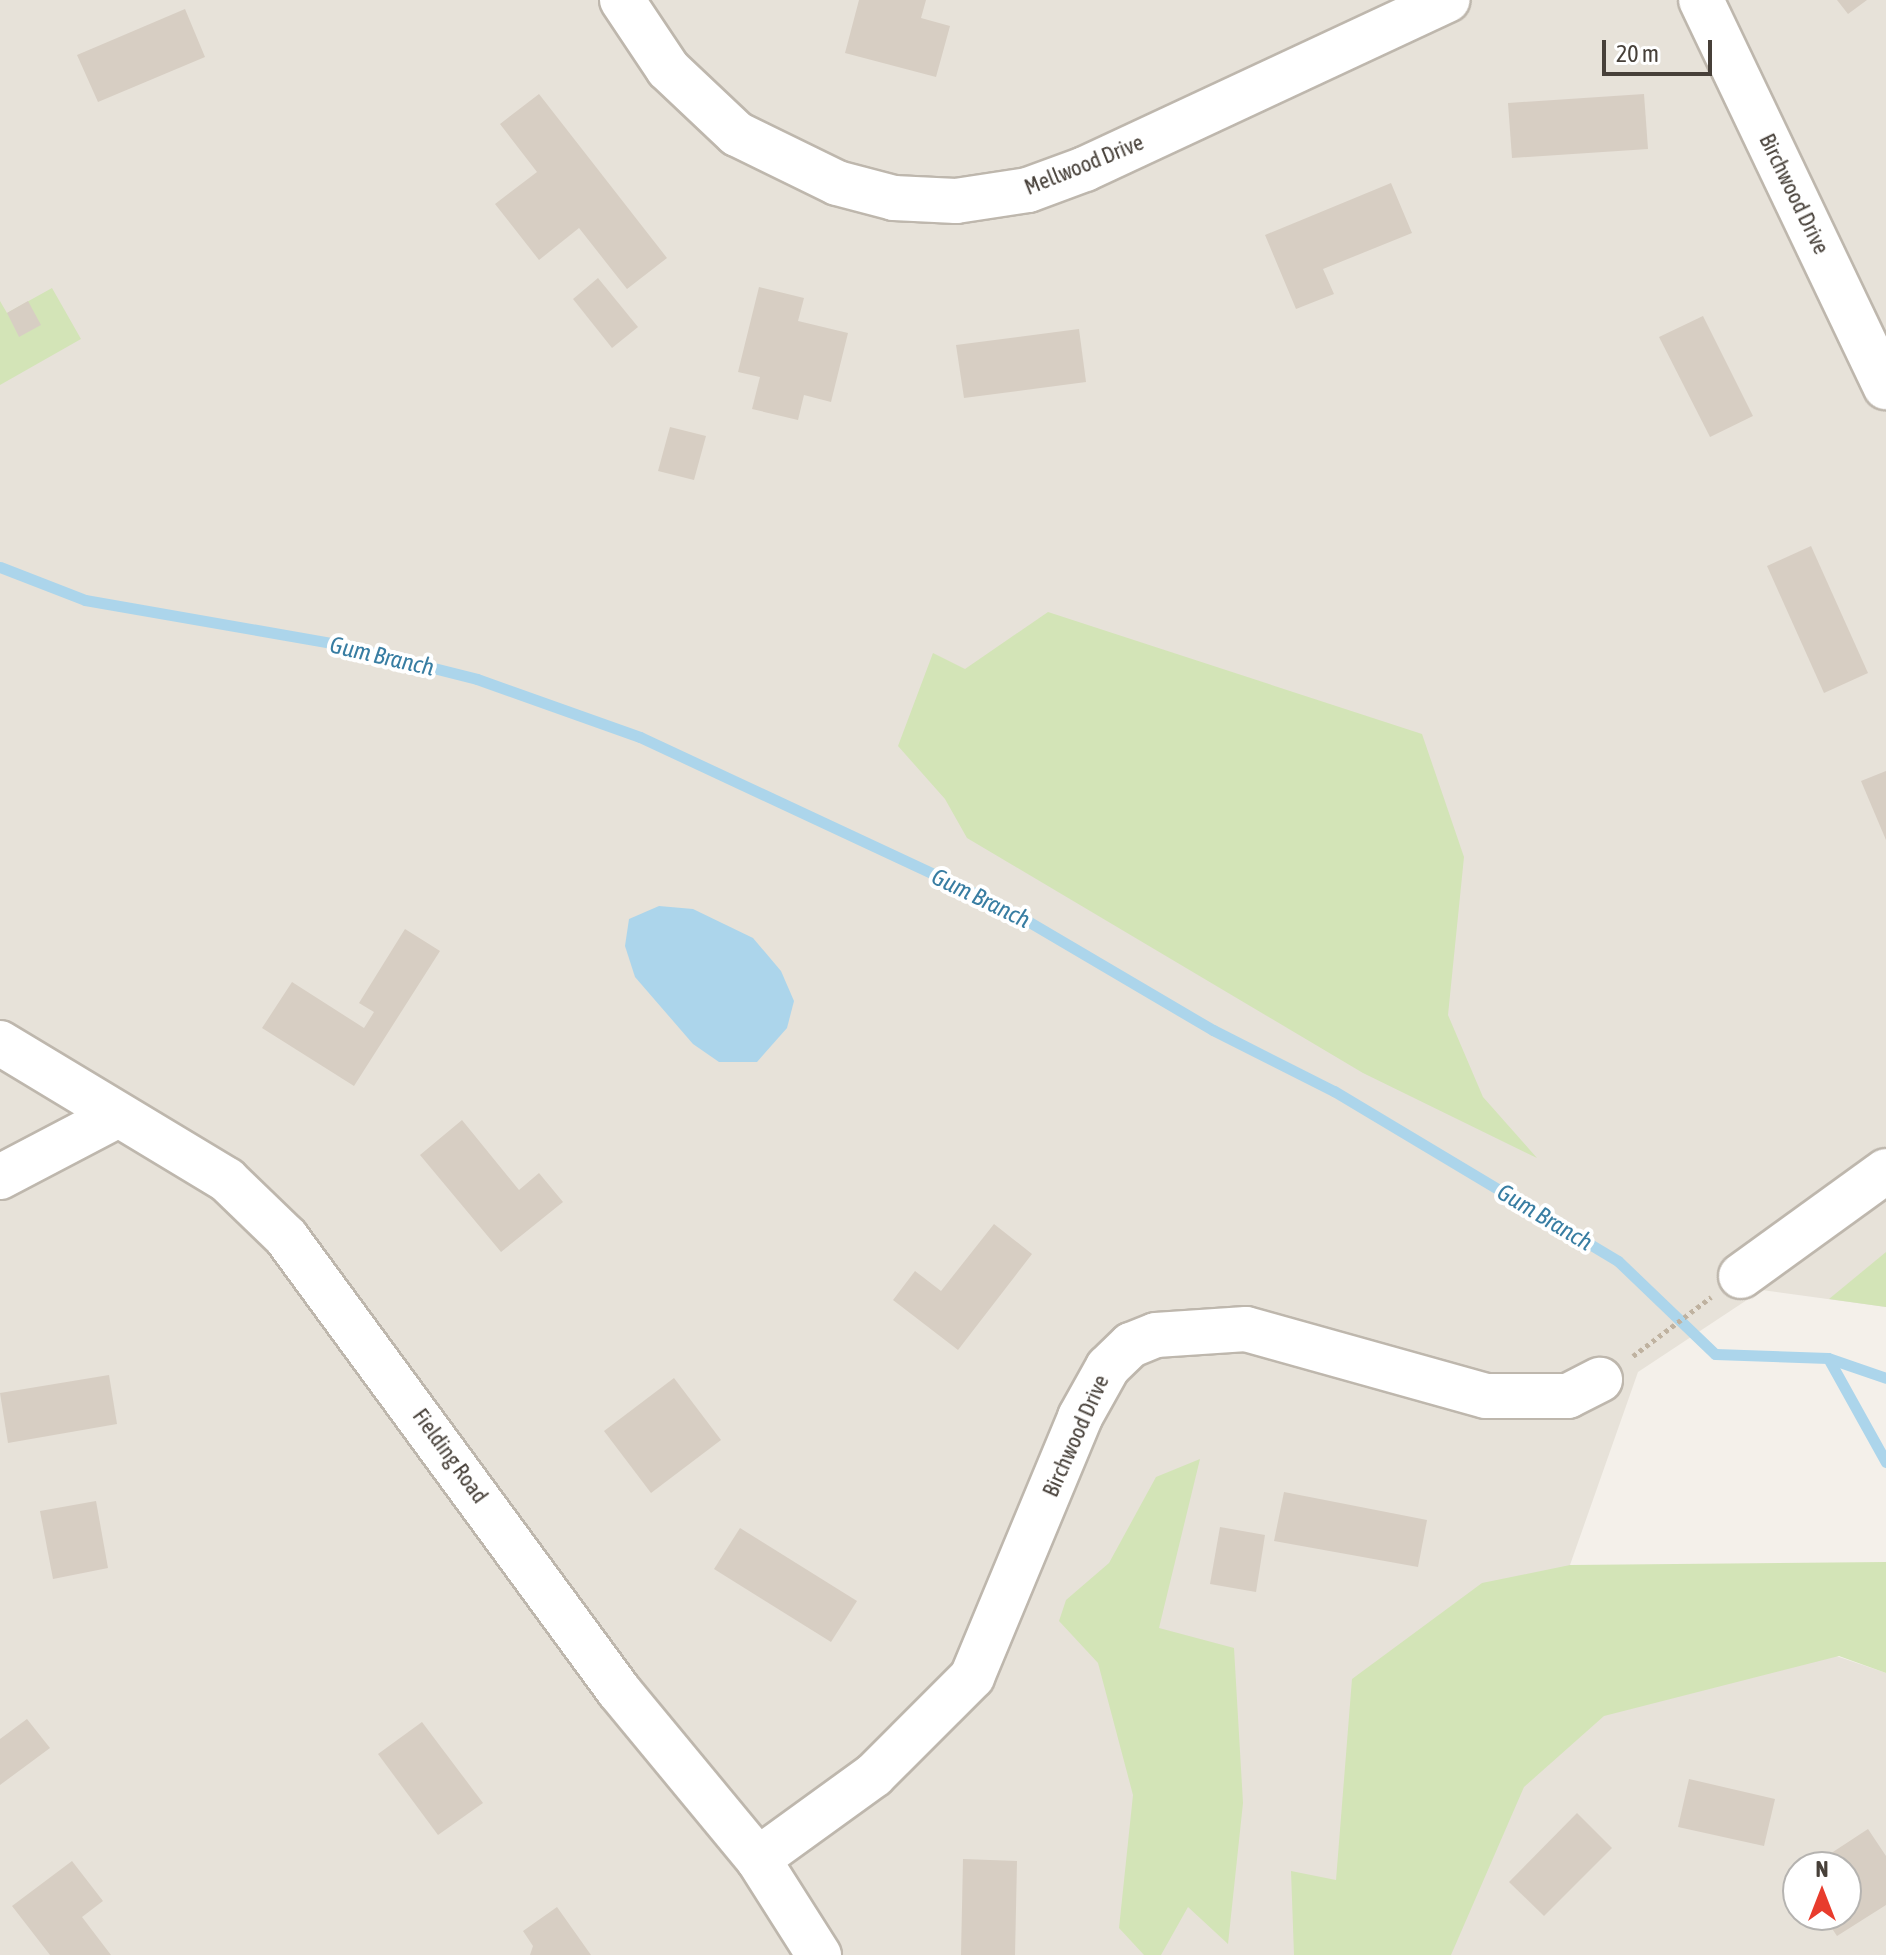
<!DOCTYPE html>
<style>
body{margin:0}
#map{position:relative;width:1886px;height:1955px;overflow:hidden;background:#f4f0ea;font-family:"Asap Condensed",sans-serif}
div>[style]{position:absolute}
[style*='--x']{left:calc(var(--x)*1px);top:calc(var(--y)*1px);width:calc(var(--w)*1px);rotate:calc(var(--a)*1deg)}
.residential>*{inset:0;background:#e7e2d9}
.green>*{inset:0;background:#d3e4b7}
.water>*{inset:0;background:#acd5eb}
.stream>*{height:11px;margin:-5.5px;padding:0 5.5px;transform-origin:5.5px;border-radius:5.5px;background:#acd5eb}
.building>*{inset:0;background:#d7cec3}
.path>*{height:5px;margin-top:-2.5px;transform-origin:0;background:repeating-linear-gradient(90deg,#bfb2a0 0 4px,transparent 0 8px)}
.roads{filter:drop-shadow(2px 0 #beb7ad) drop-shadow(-2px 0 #beb7ad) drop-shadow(0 2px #beb7ad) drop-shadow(0 -2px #beb7ad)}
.minor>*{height:44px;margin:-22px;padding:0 22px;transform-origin:22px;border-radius:22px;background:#fff}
span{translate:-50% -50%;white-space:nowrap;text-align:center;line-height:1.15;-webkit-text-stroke:8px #fff;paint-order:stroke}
.street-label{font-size:22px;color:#474039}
.water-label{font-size:24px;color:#387da2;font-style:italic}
.north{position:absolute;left:1782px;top:1851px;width:80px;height:80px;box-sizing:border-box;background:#fff;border:2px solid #b5b3b0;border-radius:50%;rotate:0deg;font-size:22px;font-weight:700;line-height:32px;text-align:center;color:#474039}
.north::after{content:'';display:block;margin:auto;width:28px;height:36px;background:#e83c2d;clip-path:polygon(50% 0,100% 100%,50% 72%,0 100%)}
.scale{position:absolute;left:1602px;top:40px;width:110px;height:36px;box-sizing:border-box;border:4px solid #474039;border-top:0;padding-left:10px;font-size:24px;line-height:28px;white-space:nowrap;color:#474039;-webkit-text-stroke:6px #fff;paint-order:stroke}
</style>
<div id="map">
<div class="residential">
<div style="clip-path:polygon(evenodd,0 0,1886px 0,1886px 1307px,1762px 1290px,1638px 1372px,1570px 1565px,1886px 1673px,1886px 1955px,0 1955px,0 0,1798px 1867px,1846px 1867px,1846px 1915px,1798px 1915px,1798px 1867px)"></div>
</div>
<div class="green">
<div style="clip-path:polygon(52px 288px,81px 339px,0 385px,0 301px,7px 313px)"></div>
<div style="clip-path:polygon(1048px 612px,1422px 734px,1464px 857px,1448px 1015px,1483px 1097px,1537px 1158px,1363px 1073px,967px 838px,945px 799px,898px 746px,933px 653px,965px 669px)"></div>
<div style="clip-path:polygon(1886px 1252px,1886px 1307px,1829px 1299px)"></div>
<div style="clip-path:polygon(1200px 1459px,1159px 1628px,1234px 1648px,1243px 1803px,1228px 1944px,1188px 1907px,1161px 1955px,1144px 1955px,1119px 1928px,1133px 1795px,1098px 1663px,1059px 1621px,1066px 1600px,1109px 1563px,1156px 1477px)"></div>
<div style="clip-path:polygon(1886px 1562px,1886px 1673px,1839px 1656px,1604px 1716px,1524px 1787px,1451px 1955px,1294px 1955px,1291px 1871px,1336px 1880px,1352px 1679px,1482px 1583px,1570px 1565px)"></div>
</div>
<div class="water">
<div style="clip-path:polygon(659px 906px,693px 909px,753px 938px,781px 971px,794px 1001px,787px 1028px,757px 1062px,719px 1062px,693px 1044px,635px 977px,625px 946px,629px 919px)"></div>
</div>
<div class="stream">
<div style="--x:0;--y:567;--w:91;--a:21.2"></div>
<div style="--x:85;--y:600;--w:261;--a:9.9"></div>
<div style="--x:342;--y:645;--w:139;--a:14.1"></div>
<div style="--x:477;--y:679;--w:173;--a:19.6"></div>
<div style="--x:640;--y:737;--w:402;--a:25"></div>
<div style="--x:1004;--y:907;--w:243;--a:30.5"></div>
<div style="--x:1213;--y:1030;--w:136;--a:26.8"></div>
<div style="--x:1334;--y:1091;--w:331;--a:30.9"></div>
<div style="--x:1618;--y:1261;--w:134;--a:43.8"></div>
<div style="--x:1715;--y:1354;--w:113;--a:2"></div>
<div style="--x:1828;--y:1358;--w:61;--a:19"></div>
<div style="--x:1828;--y:1358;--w:119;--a:60.9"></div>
</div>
<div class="building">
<div style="clip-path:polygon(859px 0,926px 0,921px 18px,950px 26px,936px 77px,845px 53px)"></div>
<div style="clip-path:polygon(1837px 0,1867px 0,1848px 14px)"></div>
<div style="clip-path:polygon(185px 9px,205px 57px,98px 102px,77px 55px)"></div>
<div style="clip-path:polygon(539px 94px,667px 258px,627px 289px,579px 228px,539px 260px,495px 204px,537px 172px,500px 124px)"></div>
<div style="clip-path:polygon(1644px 94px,1648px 149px,1512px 158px,1508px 103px)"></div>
<div style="clip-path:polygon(1391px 183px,1412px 233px,1323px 269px,1334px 294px,1296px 309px,1265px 235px)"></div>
<div style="clip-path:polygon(598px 278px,638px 327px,612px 348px,573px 299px)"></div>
<div style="clip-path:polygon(759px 287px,804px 298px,798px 321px,848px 333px,831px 402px,804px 395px,798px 420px,752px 409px,760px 377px,738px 372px)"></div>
<div style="clip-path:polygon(28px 301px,41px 325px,19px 337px,7px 313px)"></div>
<div style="clip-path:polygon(1703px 316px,1753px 416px,1710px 437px,1659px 337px)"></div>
<div style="clip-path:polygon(1079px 329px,1086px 382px,964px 398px,956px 345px)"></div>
<div style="clip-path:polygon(670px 427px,706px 436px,694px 480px,658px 471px)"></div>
<div style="clip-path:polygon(1811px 546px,1868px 673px,1824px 693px,1767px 566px)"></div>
<div style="clip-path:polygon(1886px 771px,1886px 840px,1861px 781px)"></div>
<div style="clip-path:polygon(405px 929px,440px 951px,354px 1086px,262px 1028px,292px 982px,364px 1028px,374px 1012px,359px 1003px)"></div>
<div style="clip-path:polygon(462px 1120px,519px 1190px,539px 1173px,563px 1202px,501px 1252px,420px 1155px)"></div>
<div style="clip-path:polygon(994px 1224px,1032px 1254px,958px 1350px,893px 1300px,915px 1271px,941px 1291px)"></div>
<div style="clip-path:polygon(109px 1375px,117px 1424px,8px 1443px,0 1393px)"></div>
<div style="clip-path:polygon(674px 1378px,721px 1440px,651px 1493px,604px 1431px)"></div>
<div style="clip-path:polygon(1284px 1492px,1427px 1520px,1418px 1567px,1274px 1541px)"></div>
<div style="clip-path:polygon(96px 1501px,108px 1568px,53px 1579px,40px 1511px)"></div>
<div style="clip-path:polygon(1220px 1527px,1265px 1535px,1256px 1592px,1210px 1584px)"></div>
<div style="clip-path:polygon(740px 1528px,857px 1601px,831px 1642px,714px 1569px)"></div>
<div style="clip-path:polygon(27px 1719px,50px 1748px,0 1785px,0 1739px)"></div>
<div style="clip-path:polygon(422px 1722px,483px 1803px,438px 1835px,378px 1754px)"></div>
<div style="clip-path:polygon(1689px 1779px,1775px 1799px,1764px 1846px,1678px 1827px)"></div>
<div style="clip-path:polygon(1577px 1813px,1612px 1848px,1544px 1916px,1509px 1882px)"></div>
<div style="clip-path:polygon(1868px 1829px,1886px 1856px,1886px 1905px,1837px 1936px,1823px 1915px,1846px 1915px,1846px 1867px,1810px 1867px)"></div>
<div style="clip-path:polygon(963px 1859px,1017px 1861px,1015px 1955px,961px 1955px)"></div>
<div style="clip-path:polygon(72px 1861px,103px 1901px,82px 1917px,111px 1955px,50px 1955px,12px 1906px)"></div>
<div style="clip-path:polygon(557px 1907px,591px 1955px,530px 1955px,533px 1946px,523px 1931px)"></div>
</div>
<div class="path">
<div style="--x:1633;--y:1356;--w:98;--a:-37.1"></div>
</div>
<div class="roads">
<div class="minor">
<div style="--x:622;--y:0;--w:83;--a:56.3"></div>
<div style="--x:668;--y:69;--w:95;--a:43.3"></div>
<div style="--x:737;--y:134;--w:111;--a:26.1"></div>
<div style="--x:837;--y:183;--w:59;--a:14.7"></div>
<div style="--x:894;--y:198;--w:62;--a:2.8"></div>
<div style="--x:956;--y:201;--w:73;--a:-8.7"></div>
<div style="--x:1028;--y:190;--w:61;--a:-20.2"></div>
<div style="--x:1085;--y:169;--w:400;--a:-25"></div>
<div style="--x:1701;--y:0;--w:429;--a:64.5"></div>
<div style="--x:0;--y:1043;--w:265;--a:31.1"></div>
<div style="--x:227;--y:1180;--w:82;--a:44"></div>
<div style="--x:286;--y:1237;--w:563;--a:53.74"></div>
<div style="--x:619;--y:1691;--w:218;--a:50.4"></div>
<div style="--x:758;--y:1859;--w:114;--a:57.6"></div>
<div style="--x:0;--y:1177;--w:133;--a:-27.7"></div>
<div style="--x:1741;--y:1276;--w:179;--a:-35.9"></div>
<div style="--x:758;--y:1859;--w:143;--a:-35.9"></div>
<div style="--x:874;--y:1775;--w:139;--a:-45"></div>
<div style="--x:972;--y:1677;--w:282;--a:-67.4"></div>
<div style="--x:1080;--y:1417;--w:57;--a:-60.8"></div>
<div style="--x:1108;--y:1367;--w:32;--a:-44"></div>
<div style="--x:1131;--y:1345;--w:27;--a:-22"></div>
<div style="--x:1156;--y:1335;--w:90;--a:-3.8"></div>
<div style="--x:1246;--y:1329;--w:249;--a:15.6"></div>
<div style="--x:1486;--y:1396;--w:82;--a:0"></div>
<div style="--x:1568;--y:1396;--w:36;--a:-27"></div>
</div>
</div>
<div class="street-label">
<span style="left:1084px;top:165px;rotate:-22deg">Mellwood Drive</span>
<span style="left:1794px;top:194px;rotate:64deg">Birchwood Drive</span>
<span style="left:1076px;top:1436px;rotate:-66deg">Birchwood Drive</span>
<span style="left:450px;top:1456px;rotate:54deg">Fielding Road</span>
</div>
<div class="water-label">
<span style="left:382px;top:656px;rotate:13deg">Gum Branch</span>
<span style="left:981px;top:898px;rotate:26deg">Gum Branch</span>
<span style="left:1545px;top:1217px;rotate:31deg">Gum Branch</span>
</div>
<div class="north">N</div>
<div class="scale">20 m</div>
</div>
